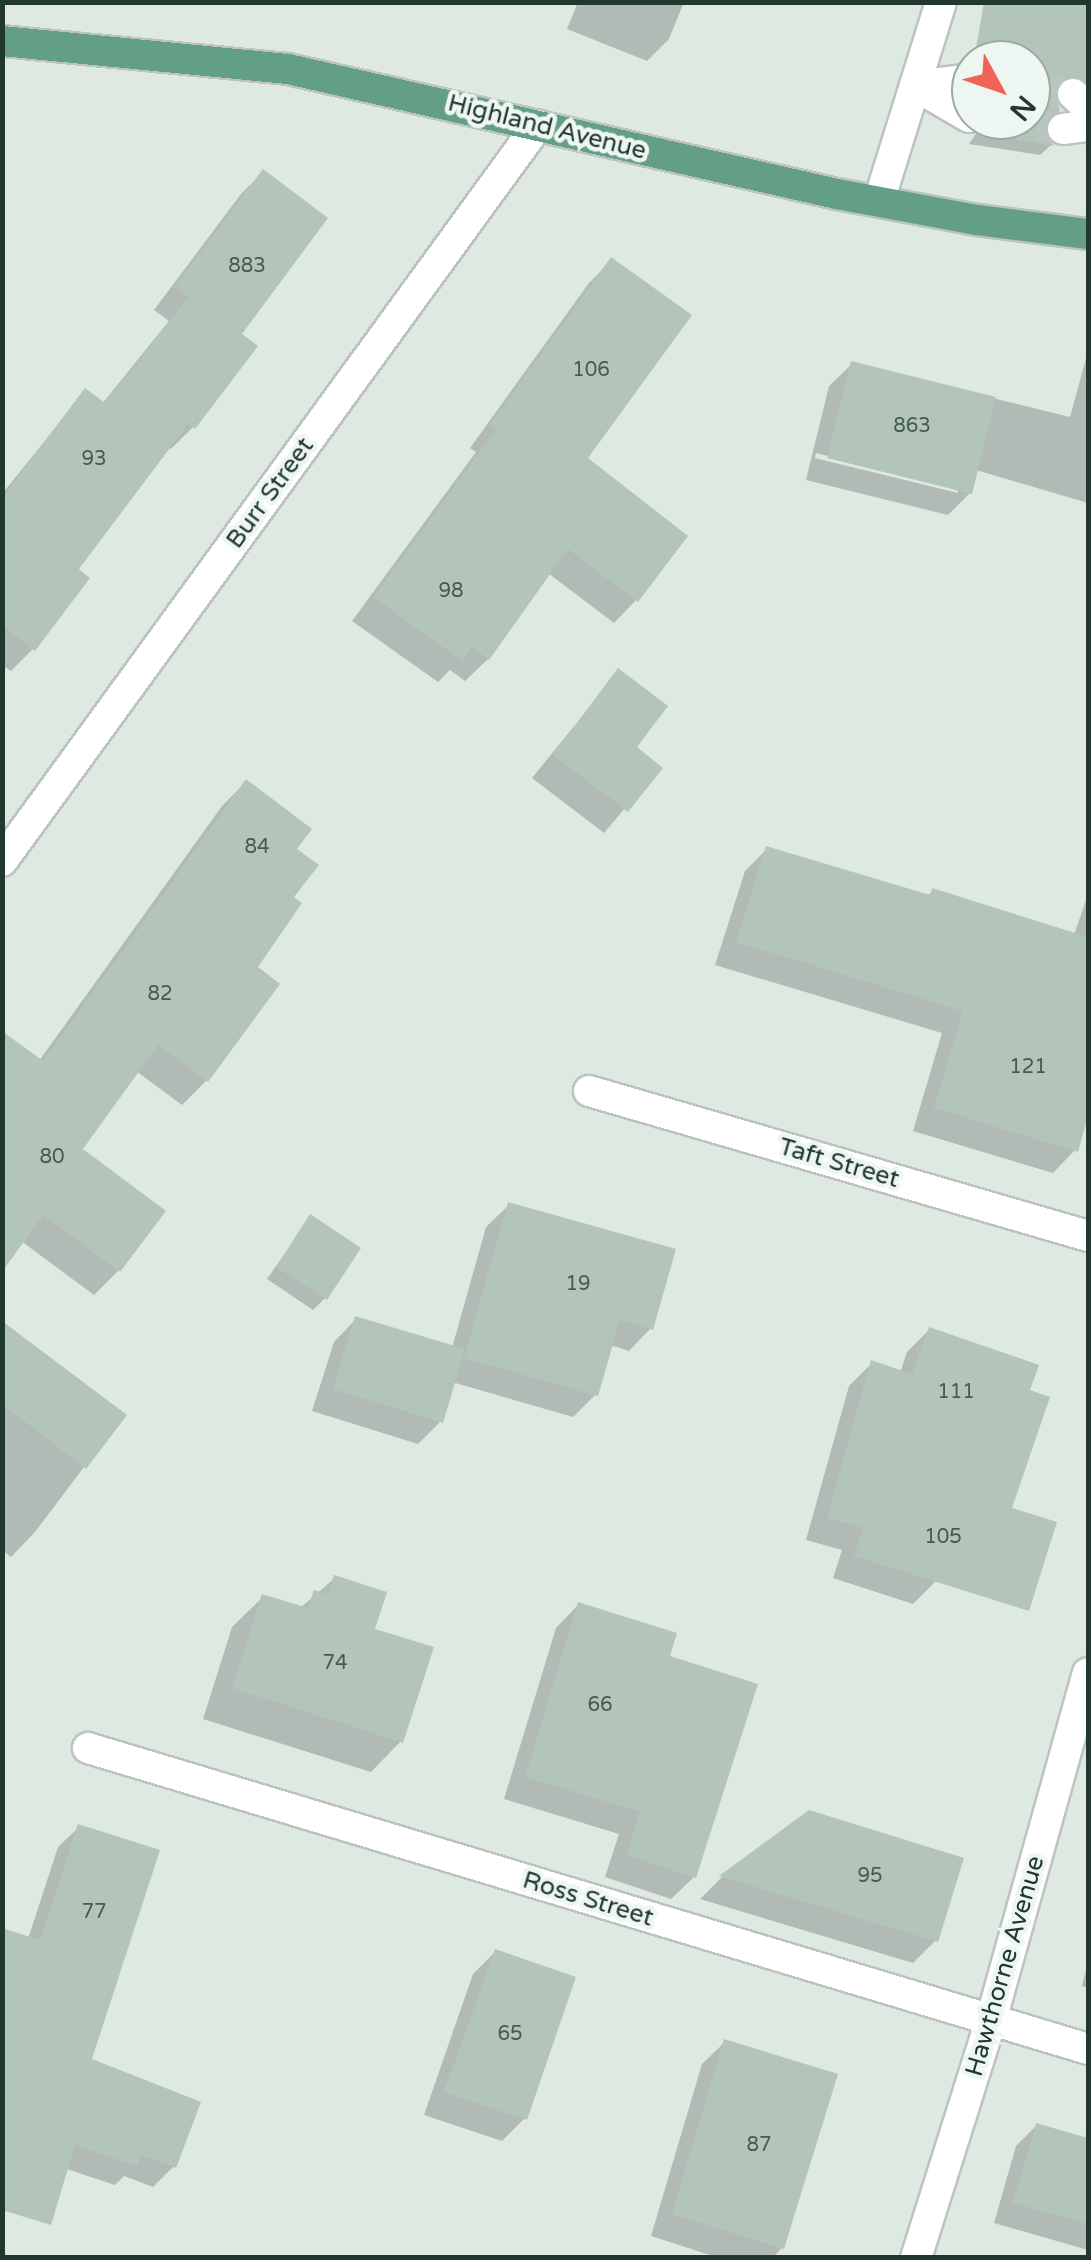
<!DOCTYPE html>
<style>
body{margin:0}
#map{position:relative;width:1091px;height:2260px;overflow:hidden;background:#dee9e2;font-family:"Varela Round",sans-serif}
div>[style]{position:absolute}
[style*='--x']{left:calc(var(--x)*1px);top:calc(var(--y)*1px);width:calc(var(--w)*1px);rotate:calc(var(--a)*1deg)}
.shadow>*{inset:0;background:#0003}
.building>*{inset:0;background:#b3c4bb}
.minor-tunnel>*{height:30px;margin-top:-15px;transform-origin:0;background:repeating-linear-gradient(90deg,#b8c6be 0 30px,transparent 0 45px)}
.roads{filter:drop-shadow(2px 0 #bcc3c0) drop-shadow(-2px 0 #bcc3c0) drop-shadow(0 2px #bcc3c0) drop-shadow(0 -2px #bcc3c0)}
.minor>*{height:30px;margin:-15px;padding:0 15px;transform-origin:15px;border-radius:15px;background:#fff}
.major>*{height:30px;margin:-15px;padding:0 15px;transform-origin:15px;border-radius:15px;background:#639e86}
span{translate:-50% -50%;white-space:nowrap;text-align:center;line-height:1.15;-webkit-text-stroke:9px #eef6f1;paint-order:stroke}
.number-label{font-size:20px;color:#455b51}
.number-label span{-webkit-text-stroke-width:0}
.street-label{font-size:25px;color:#20382e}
.frame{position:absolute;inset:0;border:5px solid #20382e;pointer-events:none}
.north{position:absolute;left:951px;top:40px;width:100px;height:100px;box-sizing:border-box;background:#eef6f1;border:2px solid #9caaa3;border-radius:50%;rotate:130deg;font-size:28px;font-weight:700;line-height:40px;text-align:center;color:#20382e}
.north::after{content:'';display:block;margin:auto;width:35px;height:45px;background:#ef6456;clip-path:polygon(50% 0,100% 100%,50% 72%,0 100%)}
</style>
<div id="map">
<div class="shadow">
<div style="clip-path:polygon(578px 2px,684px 2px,669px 39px,647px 61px,567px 29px)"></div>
<div style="clip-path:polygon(1037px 2px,1088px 2px,1088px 117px,1054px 96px,1042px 131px,1051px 145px,1040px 155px,969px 144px,977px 132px,974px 120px,1031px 120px,1031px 60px,1015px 60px)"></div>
<div style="clip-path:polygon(263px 172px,238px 335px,193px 427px,171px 449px,168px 446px,75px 570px,33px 649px,11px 671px,2px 665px,2px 494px,85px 391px,102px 404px,169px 321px,154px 310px,241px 194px)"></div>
<div style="clip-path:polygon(611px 261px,585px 459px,636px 600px,614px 623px,548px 573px,488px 659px,465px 681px,450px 670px,438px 682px,352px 621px,476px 452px,470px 448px,589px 283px)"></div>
<div style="clip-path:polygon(evenodd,1088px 351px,1088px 503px,976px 470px,970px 493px,948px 515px,806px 480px,829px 386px,852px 364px,1070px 417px,1088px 351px,816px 453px,958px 488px,958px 493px,815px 458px,816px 453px)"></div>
<div style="clip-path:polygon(619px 671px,633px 748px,659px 768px,604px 833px,532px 778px)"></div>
<div style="clip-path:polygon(246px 782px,294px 849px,290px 898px,254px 968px,206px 1081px,182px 1105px,136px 1071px,79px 1149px,119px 1270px,94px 1295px,21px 1241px,39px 1061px,222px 806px)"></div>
<div style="clip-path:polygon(767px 849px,926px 897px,933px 891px,1074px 935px,1088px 894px,1088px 1030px,1076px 1072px,1088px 1076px,1088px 1107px,1075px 1150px,1053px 1173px,913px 1131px,942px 1033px,715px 965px,745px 871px)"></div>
<div style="clip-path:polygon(509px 1205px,651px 1328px,629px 1351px,610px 1345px,596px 1394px,573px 1417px,452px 1382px,440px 1422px,418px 1444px,312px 1411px,334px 1342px,356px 1319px,452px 1348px,486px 1227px)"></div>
<div style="clip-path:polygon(310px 1218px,325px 1298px,313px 1310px,267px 1279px)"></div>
<div style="clip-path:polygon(2px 1324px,123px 1415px,35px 1532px,11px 1557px,2px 1550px)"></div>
<div style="clip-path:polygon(929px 1330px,936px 1581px,913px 1604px,833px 1578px,842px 1550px,806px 1540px,849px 1386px,872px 1363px,900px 1373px,907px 1352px)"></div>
<div style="clip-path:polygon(335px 1578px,372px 1631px,401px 1741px,371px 1772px,203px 1719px,232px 1627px,263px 1597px,300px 1608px)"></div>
<div style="clip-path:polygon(578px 1605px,666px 1658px,694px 1877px,671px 1899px,605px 1877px,619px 1834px,504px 1799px,556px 1628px)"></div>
<div style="clip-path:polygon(809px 1813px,935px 1941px,913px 1963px,700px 1899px,721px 1878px)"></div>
<div style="clip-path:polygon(79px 1827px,89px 2060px,173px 2167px,153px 2187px,124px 2176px,115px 2185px,12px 2151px,28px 1939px,58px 1847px)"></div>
<div style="clip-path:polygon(495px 1952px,524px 2119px,502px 2141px,424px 2115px,473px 1974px)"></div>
<div style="clip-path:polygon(1088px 1961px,1088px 1988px,1082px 1986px)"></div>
<div style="clip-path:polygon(725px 2042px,782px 2248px,772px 2258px,719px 2258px,651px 2236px,702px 2064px)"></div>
<div style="clip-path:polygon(1036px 2126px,1088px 2140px,1088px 2250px,994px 2223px,1016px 2146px)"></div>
</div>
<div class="building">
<div style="clip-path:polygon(984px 2px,1088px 2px,1088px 83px,1076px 76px,1059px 82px,1055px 91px,1060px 111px,1046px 121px,1044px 130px,1054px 146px,978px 133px,987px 120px,1031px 120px,1031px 60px,974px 60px)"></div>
<div style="clip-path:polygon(263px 169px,328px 218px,242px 334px,258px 346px,195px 429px,188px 424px,79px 569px,90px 578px,35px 651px,2px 626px,2px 498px,85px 388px,105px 403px,189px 297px,174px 287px)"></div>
<div style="clip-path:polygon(611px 257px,692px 315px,588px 458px,688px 536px,638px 602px,568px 549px,489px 660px,472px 647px,462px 661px,373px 597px,496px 429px,490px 424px)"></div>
<div style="clip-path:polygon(851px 361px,996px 397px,972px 494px,827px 458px)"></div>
<div style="clip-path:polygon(618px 668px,668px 706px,637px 747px,663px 768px,628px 812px,553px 755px)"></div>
<div style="clip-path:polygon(246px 779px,312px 829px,297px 849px,319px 865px,294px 897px,302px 903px,258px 967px,280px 984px,208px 1082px,158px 1045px,83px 1149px,166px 1211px,120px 1272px,43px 1215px,2px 1272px,2px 1031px,43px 1061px)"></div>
<div style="clip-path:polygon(766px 846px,930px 895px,932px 888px,1088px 937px,1088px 1116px,1078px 1152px,934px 1108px,963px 1011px,736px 942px)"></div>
<div style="clip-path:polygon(508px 1202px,676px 1249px,653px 1330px,620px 1320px,598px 1396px,464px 1358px)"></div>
<div style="clip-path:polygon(310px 1214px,361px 1248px,327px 1300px,276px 1267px)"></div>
<div style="clip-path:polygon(355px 1316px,465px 1349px,443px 1423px,333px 1389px)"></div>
<div style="clip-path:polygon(2px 1321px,127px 1415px,86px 1469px,2px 1404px)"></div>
<div style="clip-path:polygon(929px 1327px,1039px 1365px,1030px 1390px,1050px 1397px,1012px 1508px,1057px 1522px,1029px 1611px,854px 1556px,863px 1528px,827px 1518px,871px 1360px,912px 1374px)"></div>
<div style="clip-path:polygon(334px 1575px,387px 1592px,375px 1629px,434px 1647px,403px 1743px,232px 1688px,262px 1594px,308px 1608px,314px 1590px,328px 1594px)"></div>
<div style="clip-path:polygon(578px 1602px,677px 1633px,670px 1656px,758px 1684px,696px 1878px,626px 1855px,640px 1812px,525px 1777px)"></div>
<div style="clip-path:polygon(809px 1810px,964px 1858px,938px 1942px,719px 1876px)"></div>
<div style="clip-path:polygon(78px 1824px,160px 1850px,92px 2059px,201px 2102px,176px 2168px,141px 2155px,137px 2166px,75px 2145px,51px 2225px,2px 2210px,2px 1928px,40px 1940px)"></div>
<div style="clip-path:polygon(495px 1949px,576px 1977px,527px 2120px,444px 2092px)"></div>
<div style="clip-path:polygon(724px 2039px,838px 2074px,784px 2249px,672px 2214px)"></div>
<div style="clip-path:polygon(1036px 2123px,1088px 2138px,1088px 2224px,1013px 2203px)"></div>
</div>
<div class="minor-tunnel">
<div style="--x:1031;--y:87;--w:43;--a:9.5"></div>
<div style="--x:992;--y:120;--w:72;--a:7.2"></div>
</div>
<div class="roads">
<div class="minor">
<div style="--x:1073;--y:94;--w:21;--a:43"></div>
<div style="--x:969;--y:117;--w:61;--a:-149.7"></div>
<div style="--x:916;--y:86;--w:55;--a:-7.3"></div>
<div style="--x:1063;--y:129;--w:25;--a:-7"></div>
<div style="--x:879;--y:201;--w:208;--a:-72.7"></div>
<div style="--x:2;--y:861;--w:910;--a:-53.94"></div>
<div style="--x:589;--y:1091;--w:520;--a:16.2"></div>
<div style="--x:88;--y:1748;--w:1044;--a:16.75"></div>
<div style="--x:916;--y:2258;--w:250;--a:-72.5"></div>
<div style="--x:991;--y:2020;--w:360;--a:-74.4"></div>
</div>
<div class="major">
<div style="--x:2;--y:41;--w:287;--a:5.6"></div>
<div style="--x:288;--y:69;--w:563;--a:12.83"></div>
<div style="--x:837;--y:194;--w:142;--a:10.5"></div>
<div style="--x:977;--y:220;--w:112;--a:7.2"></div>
</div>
</div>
<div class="number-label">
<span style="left:247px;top:266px">883</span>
<span style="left:591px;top:370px">106</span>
<span style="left:912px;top:426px">863</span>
<span style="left:94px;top:459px">93</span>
<span style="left:451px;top:591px">98</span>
<span style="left:257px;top:847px">84</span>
<span style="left:160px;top:994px">82</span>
<span style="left:1028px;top:1067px">121</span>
<span style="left:52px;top:1157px">80</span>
<span style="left:578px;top:1284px">19</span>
<span style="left:956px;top:1392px">111</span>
<span style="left:943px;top:1537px">105</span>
<span style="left:335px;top:1663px">74</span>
<span style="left:600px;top:1705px">66</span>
<span style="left:870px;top:1876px">95</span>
<span style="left:94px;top:1912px">77</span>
<span style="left:510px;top:2034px">65</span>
<span style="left:759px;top:2145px">87</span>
</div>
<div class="street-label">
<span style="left:547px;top:127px;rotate:14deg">Highland Avenue</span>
<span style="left:270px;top:493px;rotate:-54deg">Burr Street</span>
<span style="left:839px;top:1163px;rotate:16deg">Taft Street</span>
<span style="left:588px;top:1899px;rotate:17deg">Ross Street</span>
<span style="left:1005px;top:1966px;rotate:-74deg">Hawthorne Avenue</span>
</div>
<div class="frame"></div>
<div class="north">N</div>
</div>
